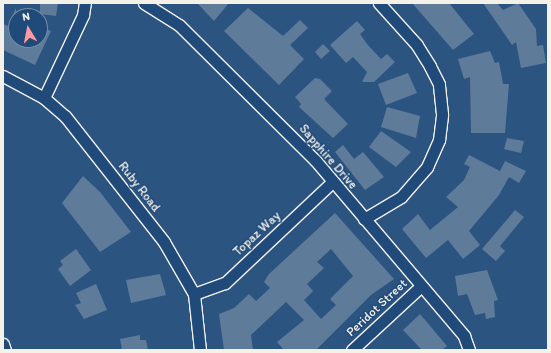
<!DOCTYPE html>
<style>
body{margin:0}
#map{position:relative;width:551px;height:353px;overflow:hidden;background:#2c5481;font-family:Itim,sans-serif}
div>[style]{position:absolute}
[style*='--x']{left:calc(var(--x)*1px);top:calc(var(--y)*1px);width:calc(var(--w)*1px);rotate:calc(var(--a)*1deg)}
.building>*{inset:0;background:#5e7b9a}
.roads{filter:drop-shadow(1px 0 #f4f1e8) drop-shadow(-1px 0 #f4f1e8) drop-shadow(0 1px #f4f1e8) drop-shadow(0 -1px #f4f1e8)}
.street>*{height:11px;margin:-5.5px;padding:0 5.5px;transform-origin:5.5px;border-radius:5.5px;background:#1f4a7a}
span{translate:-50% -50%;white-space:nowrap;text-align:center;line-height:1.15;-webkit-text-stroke:3px #1f4a7a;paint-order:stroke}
.street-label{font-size:13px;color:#f4f1e8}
.frame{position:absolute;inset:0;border:4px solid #f4f1e8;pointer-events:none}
.north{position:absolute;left:8px;top:8px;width:40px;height:40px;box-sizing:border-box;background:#1f4a7a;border:1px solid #748da6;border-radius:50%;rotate:350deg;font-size:11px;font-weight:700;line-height:16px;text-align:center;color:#f4f1e8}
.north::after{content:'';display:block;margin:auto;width:14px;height:18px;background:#ff9aa2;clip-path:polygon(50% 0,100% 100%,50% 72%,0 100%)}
</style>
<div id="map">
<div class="building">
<div style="clip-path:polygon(40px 3px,58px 3px,56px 16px,40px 14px)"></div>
<div style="clip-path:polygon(197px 3px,229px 3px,214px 21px)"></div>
<div style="clip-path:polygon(412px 3px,449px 3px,474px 34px,453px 50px)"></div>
<div style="clip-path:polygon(483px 3px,497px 3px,503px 10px,518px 3px,536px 29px,537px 46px,543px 45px,546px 63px,521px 68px,516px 42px,512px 45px)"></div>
<div style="clip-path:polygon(16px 8px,16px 40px,40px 40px,40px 26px,51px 31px,35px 65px,3px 50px,3px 24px,8px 26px)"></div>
<div style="clip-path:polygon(248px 8px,283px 36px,300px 20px,308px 28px,290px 45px,304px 59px,279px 85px,224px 31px)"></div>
<div style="clip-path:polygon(357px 21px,365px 30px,360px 34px,367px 44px,381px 59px,387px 54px,395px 62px,374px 82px,362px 82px,367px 72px,353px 57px,346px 63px,330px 45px)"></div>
<div style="clip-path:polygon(323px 44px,330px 51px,321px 59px,315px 52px)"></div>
<div style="clip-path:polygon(490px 51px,495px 63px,499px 62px,503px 84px,509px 84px,505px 133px,471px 133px,470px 77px,464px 79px,458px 59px)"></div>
<div style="clip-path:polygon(408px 73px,417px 93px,386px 105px,378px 84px)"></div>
<div style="clip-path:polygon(315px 78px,320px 79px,332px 91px,324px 99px,348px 124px,333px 138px,299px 107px,301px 104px,295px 97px)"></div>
<div style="clip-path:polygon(387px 107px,420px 116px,416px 138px,381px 127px)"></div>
<div style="clip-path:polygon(381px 131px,411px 152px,396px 167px,369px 147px)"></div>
<div style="clip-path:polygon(507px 138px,524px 141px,521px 153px,504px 149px)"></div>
<div style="clip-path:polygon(343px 145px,354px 159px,363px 152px,384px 177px,365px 190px,335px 152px)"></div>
<div style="clip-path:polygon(469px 155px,500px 171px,505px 161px,526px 171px,519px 183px,509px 177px,499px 195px,469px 231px,480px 245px,463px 259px,448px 240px,426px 258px,402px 229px,418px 214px,430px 230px,458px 207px,446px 197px,464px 180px,470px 167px,464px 164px)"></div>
<div style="clip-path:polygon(83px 176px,100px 192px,131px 232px,100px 252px,62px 203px)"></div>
<div style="clip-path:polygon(515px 210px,524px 217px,500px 246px,505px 251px,496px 261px,482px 249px)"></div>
<div style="clip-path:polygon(evenodd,335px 213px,394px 279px,371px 295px,316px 350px,284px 350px,277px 342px,304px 320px,286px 302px,251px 335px,253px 350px,224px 350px,219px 314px,234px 308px,249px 294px,256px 301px,270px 288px,264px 282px,269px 274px,335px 213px,331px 249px,353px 276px,330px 299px,336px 305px,321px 319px,304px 300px,313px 291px,307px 284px,324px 268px,317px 262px,331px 249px)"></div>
<div style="clip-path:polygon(76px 249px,91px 270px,70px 286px,58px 269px,63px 265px,60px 261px)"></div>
<div style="clip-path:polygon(487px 270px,498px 300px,494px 301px,495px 317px,486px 319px,485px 313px,475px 315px,467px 294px,458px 296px,455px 276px)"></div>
<div style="clip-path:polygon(160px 274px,166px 295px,131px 303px,126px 280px)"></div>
<div style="clip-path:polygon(96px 284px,107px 310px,84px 319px,75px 305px,81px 303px,76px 293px)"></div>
<div style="clip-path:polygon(420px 314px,447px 346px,442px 350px,422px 350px,403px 330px)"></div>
<div style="clip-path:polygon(140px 335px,140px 340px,146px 340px,148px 350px,122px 350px,120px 339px)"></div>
</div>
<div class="roads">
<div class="street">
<div style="--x:144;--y:3;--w:41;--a:32.2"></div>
<div style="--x:179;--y:25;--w:192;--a:44.8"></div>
<div style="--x:315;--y:160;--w:231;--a:49.7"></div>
<div style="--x:464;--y:336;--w:15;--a:70"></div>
<div style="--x:3;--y:76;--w:47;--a:28.2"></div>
<div style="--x:44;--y:98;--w:28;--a:41"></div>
<div style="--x:65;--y:116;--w:160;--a:51.8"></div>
<div style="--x:164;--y:242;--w:60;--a:60"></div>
<div style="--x:194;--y:294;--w:56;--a:83.9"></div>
<div style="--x:44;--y:98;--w:92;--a:-64.8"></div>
<div style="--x:83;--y:15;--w:12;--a:-81"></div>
<div style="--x:364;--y:219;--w:43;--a:-30.7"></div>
<div style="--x:401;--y:197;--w:40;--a:-49"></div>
<div style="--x:427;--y:167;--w:30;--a:-66"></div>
<div style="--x:439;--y:140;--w:26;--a:-83"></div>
<div style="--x:442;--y:114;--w:30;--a:-96"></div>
<div style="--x:439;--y:84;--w:20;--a:-117"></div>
<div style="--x:430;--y:66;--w:25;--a:-122"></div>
<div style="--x:417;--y:45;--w:57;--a:-132.1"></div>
<div style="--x:194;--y:294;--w:33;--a:-20"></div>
<div style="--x:225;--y:283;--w:147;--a:-43.3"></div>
<div style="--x:3;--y:344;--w:6;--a:72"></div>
<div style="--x:352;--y:350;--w:94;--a:-42.8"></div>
</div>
</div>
<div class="street-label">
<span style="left:328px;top:157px;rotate:49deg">Sapphire Drive</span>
<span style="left:139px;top:187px;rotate:52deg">Ruby Road</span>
<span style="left:257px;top:234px;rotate:-43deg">Topaz Way</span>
<span style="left:377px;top:308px;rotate:-43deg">Peridot Street</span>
</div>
<div class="frame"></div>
<div class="north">N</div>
</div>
